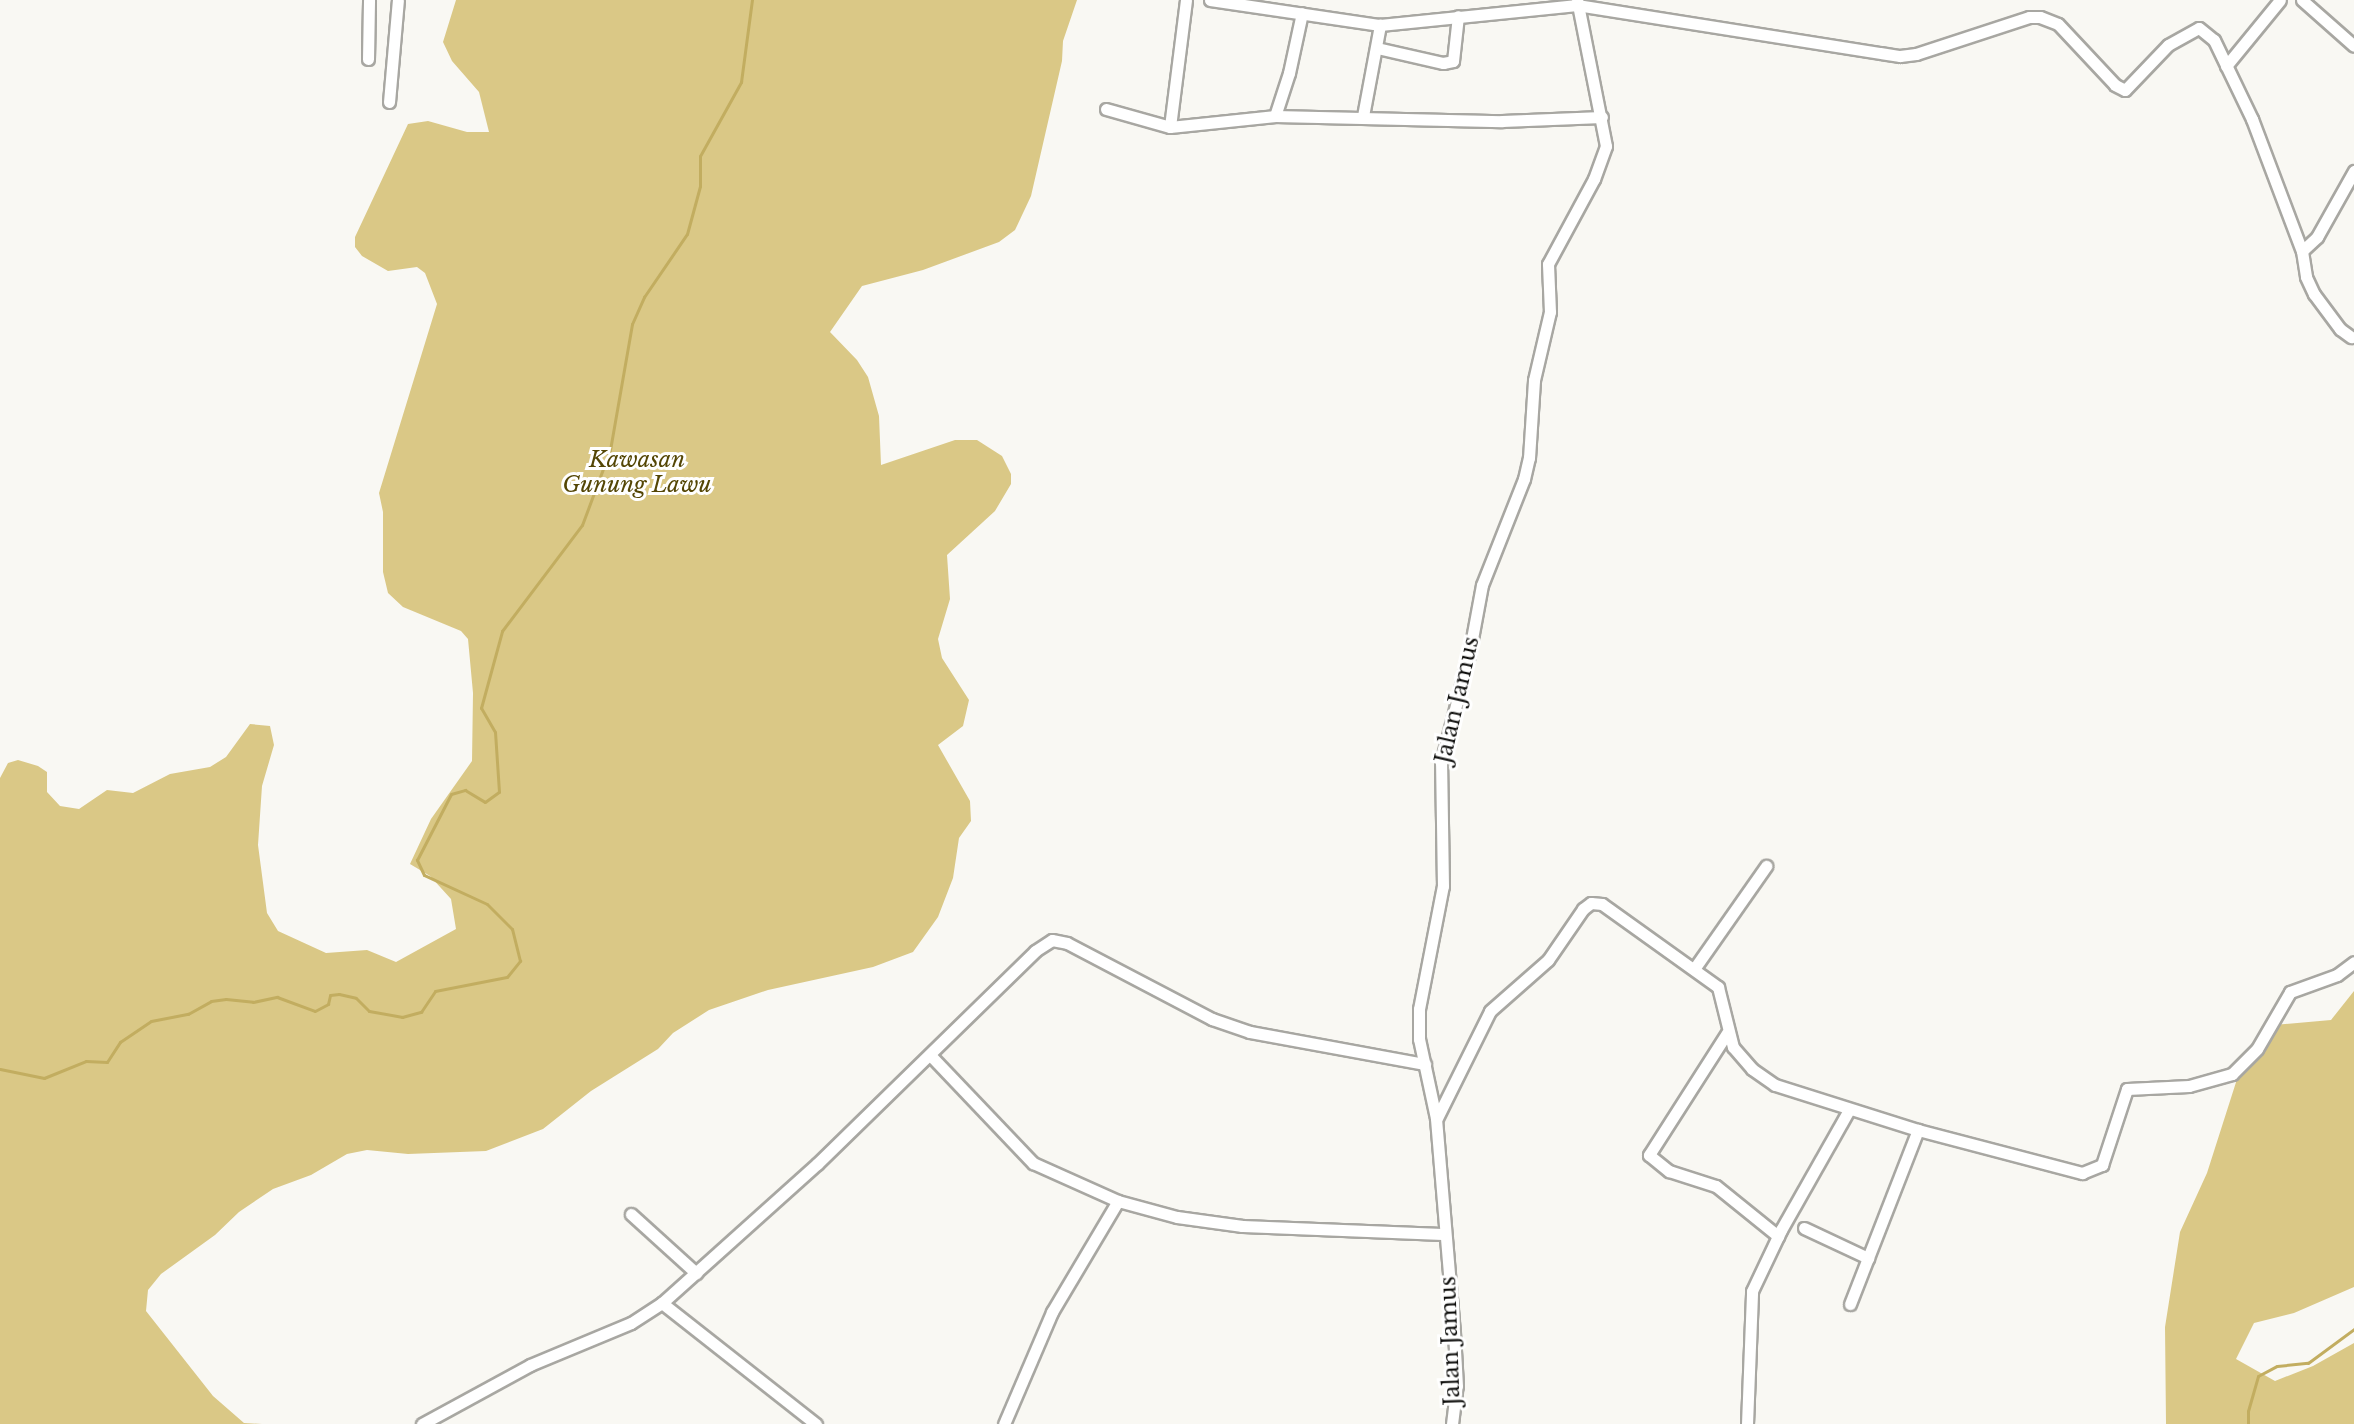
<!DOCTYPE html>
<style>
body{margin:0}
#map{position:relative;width:2354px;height:1424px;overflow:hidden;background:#f9f8f3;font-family:"Libre Baskerville",serif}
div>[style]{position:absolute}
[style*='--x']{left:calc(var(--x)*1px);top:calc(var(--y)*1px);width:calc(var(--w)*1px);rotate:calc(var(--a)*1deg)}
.green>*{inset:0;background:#dac886}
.stream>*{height:3px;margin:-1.5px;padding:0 1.5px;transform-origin:1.5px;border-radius:1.5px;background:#c2ad60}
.roads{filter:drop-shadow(2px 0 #a8a7a2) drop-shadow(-2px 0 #a8a7a2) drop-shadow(0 2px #a8a7a2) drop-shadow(0 -2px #a8a7a2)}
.street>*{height:11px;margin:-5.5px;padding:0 5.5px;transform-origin:5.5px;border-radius:5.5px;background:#fff}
span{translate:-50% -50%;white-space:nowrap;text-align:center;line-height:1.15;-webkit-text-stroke:6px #fff;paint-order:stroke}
.park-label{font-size:22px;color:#544605;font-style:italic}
.street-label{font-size:22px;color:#0f0f0d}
</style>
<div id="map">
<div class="green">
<div style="clip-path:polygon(456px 0,1077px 0,1063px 41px,1062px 61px,1031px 196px,1015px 230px,999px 242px,923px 270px,862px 286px,830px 332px,857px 360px,868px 377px,879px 416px,881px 465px,955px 440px,977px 440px,1002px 456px,1011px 474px,1011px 484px,995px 511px,947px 555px,950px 599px,938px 639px,942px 658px,969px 700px,963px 726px,938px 745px,970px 801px,971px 821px,959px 838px,953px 878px,938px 917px,913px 952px,873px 967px,768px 990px,709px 1010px,673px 1033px,658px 1049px,591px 1091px,543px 1129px,486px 1151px,408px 1154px,367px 1150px,347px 1154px,311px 1175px,273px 1189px,239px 1212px,215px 1235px,161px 1274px,148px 1290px,146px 1311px,213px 1396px,244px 1423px,262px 1424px,0 1424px,0 778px,8px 763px,18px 760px,38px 766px,47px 772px,47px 792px,60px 806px,79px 809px,107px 790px,133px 793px,170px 774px,210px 767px,226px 757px,250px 724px,270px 726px,274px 745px,262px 786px,258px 845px,267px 913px,278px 931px,326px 953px,367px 950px,396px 962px,456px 929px,451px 899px,430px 876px,410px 864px,431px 819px,472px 761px,473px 693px,468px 639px,461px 631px,403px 607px,388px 593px,383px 572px,383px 512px,379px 493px,437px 304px,425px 273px,417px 267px,388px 271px,362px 256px,355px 247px,355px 237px,408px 124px,428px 121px,467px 132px,489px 132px,479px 92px,452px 61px,443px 42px)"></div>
<div style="clip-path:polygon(2354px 991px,2354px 1287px,2294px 1313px,2254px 1323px,2236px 1359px,2275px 1381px,2313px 1366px,2354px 1343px,2354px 1424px,2166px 1424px,2165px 1327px,2180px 1232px,2207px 1173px,2238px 1076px,2262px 1026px,2331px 1020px)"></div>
</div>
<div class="stream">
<div style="--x:0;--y:1069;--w:45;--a:11.6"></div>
<div style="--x:44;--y:1078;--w:45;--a:-22"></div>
<div style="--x:86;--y:1061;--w:21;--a:3"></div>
<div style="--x:107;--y:1062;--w:24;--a:-57"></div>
<div style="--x:120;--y:1042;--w:37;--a:-34"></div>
<div style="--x:151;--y:1021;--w:38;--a:-11"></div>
<div style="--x:188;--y:1014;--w:26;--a:-29"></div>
<div style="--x:211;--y:1001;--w:15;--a:-8"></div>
<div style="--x:226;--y:999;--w:27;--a:6"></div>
<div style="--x:253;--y:1002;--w:25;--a:-12"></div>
<div style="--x:277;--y:997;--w:40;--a:20.2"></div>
<div style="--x:315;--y:1011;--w:15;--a:-28"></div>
<div style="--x:328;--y:1004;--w:9;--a:-77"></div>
<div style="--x:330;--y:995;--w:9;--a:-6"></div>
<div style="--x:339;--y:994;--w:17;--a:13"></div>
<div style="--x:356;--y:998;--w:18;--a:45"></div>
<div style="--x:369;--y:1011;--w:34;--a:10"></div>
<div style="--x:402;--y:1017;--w:20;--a:-15"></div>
<div style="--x:421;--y:1012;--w:25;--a:-56"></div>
<div style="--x:435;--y:991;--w:73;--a:-11"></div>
<div style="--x:507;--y:977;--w:21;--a:-51"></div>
<div style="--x:520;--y:961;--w:33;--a:-104"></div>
<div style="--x:512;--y:929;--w:35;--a:-135"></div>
<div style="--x:487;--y:904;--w:69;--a:-155.3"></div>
<div style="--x:424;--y:875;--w:17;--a:-115"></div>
<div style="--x:417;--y:860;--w:74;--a:-62.7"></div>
<div style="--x:451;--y:794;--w:15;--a:-16"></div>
<div style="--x:465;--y:790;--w:23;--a:31"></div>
<div style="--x:485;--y:802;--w:17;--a:-36"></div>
<div style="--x:499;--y:792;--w:60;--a:-93.8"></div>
<div style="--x:495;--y:732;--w:28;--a:-120"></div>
<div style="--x:481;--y:708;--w:80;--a:-74.7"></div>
<div style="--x:502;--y:631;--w:133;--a:-53"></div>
<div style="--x:582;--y:525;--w:80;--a:-69.5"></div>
<div style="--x:610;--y:450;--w:128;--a:-80.1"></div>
<div style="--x:632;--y:324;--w:30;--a:-66"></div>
<div style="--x:644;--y:297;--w:76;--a:-55.7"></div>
<div style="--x:687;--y:234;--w:50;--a:-74.8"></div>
<div style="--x:700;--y:186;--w:30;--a:-90"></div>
<div style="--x:700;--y:156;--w:85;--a:-61"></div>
<div style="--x:741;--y:82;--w:83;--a:-82.4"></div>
<div style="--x:2248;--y:1424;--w:13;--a:-90"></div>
<div style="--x:2248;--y:1411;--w:36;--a:-74"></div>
<div style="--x:2258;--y:1376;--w:21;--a:-28"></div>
<div style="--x:2277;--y:1366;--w:31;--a:-6"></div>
<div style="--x:2308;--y:1363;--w:57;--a:-36.5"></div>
</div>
<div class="roads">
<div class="street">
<div style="--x:1186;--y:0;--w:128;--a:97.2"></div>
<div style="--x:1170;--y:127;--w:106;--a:-6"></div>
<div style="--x:1275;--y:116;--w:227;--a:1.3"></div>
<div style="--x:1502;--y:121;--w:100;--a:-2.3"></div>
<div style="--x:1210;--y:0;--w:172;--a:8.4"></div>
<div style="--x:1380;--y:25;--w:198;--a:-5.8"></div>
<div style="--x:1577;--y:5;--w:327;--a:9"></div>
<div style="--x:1900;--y:56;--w:16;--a:-7"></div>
<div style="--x:1916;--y:54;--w:119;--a:-18.1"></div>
<div style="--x:2029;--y:17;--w:11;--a:0"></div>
<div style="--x:2040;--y:17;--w:19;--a:21"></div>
<div style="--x:2058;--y:24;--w:83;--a:46.9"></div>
<div style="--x:2115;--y:85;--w:11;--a:27"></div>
<div style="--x:2125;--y:90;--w:62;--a:-46.3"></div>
<div style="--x:2168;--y:45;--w:35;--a:-29"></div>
<div style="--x:2199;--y:28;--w:19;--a:39"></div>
<div style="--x:2214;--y:40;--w:88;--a:64.3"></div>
<div style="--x:2252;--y:119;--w:141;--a:69.3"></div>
<div style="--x:2302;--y:251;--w:21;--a:-43"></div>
<div style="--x:2317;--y:237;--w:76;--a:-60.7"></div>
<div style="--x:2302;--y:0;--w:69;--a:41.5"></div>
<div style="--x:1377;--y:48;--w:68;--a:12.8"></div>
<div style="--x:1443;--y:63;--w:10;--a:-11"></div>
<div style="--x:1453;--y:61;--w:45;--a:-83.7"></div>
<div style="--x:368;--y:59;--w:59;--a:-89"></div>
<div style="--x:2226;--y:66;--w:85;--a:-50.7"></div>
<div style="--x:389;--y:102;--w:102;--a:-85"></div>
<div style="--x:1106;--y:109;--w:66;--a:15.7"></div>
<div style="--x:1275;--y:116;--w:45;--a:-72"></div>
<div style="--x:1289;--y:73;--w:61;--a:-77.8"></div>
<div style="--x:1363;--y:116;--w:93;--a:-79.4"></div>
<div style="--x:2302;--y:251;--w:26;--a:81"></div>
<div style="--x:2306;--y:277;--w:19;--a:65"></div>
<div style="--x:2314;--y:294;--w:44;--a:53.4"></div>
<div style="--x:2340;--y:329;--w:14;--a:36"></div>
<div style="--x:1694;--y:969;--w:126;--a:-55"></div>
<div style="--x:1727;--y:1033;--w:145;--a:122.6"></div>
<div style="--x:1649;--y:1155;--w:26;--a:39"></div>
<div style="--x:1669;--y:1171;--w:49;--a:17.7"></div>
<div style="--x:1716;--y:1186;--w:80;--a:38.9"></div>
<div style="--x:931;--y:1056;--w:148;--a:46.4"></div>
<div style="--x:1033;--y:1163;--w:93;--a:24.1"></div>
<div style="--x:1118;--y:1201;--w:61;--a:15.2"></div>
<div style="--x:1177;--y:1217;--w:66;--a:7.9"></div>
<div style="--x:1242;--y:1226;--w:201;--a:2.3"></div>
<div style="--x:1437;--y:1118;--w:119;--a:-63.6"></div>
<div style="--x:1490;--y:1011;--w:77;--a:-41.3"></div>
<div style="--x:1548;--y:960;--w:62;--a:-55.5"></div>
<div style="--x:1583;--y:909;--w:10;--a:-37"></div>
<div style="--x:1591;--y:903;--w:11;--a:5"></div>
<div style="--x:1602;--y:904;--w:143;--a:35.6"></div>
<div style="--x:1718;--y:987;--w:62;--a:76"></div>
<div style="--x:1733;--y:1047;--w:29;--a:49"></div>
<div style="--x:1752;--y:1069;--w:28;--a:35"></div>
<div style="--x:1775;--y:1085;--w:150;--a:17.5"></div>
<div style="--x:1918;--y:1130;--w:170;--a:14.7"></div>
<div style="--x:2082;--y:1173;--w:22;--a:-22"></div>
<div style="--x:2102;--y:1165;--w:80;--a:-71.8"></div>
<div style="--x:2127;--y:1089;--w:62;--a:-2.8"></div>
<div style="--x:2189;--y:1086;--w:45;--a:-15.6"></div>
<div style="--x:2232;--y:1074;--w:35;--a:-45"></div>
<div style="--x:2257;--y:1049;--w:66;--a:-59.9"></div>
<div style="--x:2290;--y:992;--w:50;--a:-19.9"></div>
<div style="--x:2337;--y:975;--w:21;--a:-37"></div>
<div style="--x:631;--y:1214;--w:88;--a:42.2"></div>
<div style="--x:1804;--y:1228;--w:71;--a:25.1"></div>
<div style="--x:662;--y:1303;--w:196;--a:38.2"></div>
<div style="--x:1850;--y:1304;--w:187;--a:-68.7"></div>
<div style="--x:422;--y:1424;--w:123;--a:-28.6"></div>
<div style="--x:530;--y:1365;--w:109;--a:-22.6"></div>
<div style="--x:631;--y:1323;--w:37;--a:-33"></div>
<div style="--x:662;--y:1303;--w:208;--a:-41.9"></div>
<div style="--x:817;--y:1164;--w:305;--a:-44.3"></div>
<div style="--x:1035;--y:951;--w:20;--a:-33"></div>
<div style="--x:1052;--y:940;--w:15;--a:11"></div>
<div style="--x:1067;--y:943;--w:164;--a:27.7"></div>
<div style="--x:1212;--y:1019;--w:40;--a:18.9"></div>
<div style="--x:1250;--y:1032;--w:178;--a:10.4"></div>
<div style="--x:1004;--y:1424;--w:122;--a:-66.8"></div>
<div style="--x:1052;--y:1312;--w:129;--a:-59.3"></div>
<div style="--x:1452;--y:1424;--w:38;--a:-83"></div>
<div style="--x:1457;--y:1386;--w:53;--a:-93.2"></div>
<div style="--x:1454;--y:1333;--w:216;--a:-94.8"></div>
<div style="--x:1436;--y:1118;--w:81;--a:-102.1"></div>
<div style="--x:1419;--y:1039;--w:30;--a:-90"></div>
<div style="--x:1419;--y:1009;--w:125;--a:-79"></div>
<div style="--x:1443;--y:886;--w:123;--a:-90.9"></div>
<div style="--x:1441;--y:763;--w:112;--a:-75.5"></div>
<div style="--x:1469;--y:655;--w:71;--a:-79.5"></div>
<div style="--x:1482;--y:585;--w:114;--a:-68.4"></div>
<div style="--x:1524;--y:479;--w:22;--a:-77"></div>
<div style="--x:1529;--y:458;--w:78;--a:-86.3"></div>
<div style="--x:1534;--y:380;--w:70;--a:-76.8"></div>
<div style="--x:1550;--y:312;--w:48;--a:-92.4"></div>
<div style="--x:1548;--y:264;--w:97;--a:-61.6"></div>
<div style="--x:1594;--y:179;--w:35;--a:-70"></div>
<div style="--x:1606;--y:146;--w:149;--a:-101.2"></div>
<div style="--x:1747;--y:1424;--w:133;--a:-87.8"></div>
<div style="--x:1752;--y:1291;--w:68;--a:-64.6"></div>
<div style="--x:1781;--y:1230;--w:138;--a:-60.5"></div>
</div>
</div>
<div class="park-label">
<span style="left:637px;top:472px">Kawasan<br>Gunung Lawu</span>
</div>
<div class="street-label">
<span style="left:1457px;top:700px;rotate:-77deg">Jalan Jamus</span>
<span style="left:1450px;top:1341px;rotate:-92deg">Jalan Jamus</span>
</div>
</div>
